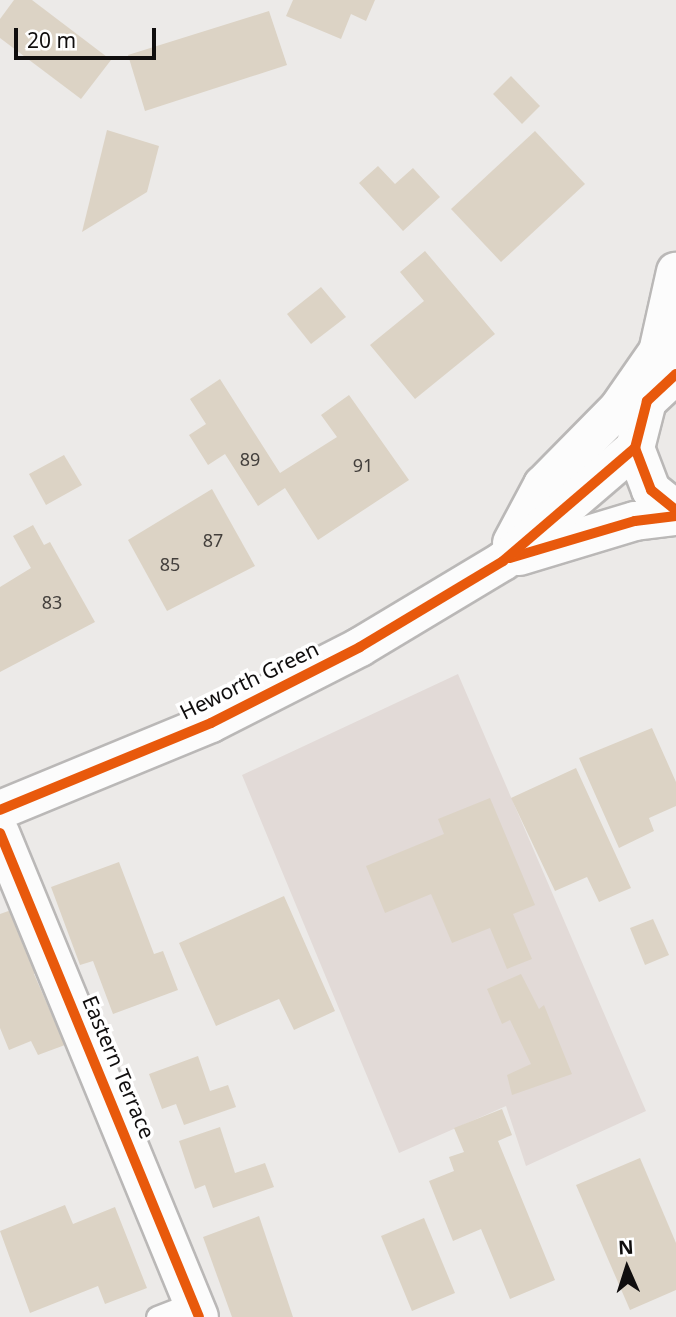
<!DOCTYPE html>
<style>
body{margin:0}
#map{position:relative;width:676px;height:1317px;overflow:hidden;background:#eceae8;font-family:"Noto Sans",sans-serif}
div>[style]{position:absolute}
[style*='--x']{left:calc(var(--x)*1px);top:calc(var(--y)*1px);width:calc(var(--w)*1px);rotate:calc(var(--a)*1deg)}
.built>*{inset:0;background:#e2dad7}
.building>*{inset:0;background:#dcd3c5}
.roads{filter:drop-shadow(2px 0 #bab8b7) drop-shadow(-2px 0 #bab8b7) drop-shadow(0 2px #bab8b7) drop-shadow(0 -2px #bab8b7)}
.service>*{height:21px;margin:-10.5px;padding:0 10.5px;transform-origin:10.5px;border-radius:10.5px;background:#fcfcfc}
.minor>*{height:38px;margin:-19px;padding:0 19px;transform-origin:19px;border-radius:19px;background:#fcfcfc}
.primary>*{height:38px;margin:-19px;padding:0 19px;transform-origin:19px;border-radius:19px;background:#fcfcfc}
.cycleway>*{height:10px;margin:-5px;padding:0 5px;transform-origin:5px;border-radius:5px;background:#e8590c}
span{translate:-50% -50%;white-space:nowrap;text-align:center;line-height:1.15;-webkit-text-stroke:7px #fff;paint-order:stroke}
.number-label{font-size:18px;color:#433f3c}
.number-label span{-webkit-text-stroke-width:0}
.street-label{font-size:21px;color:#100e0e}
.north{position:absolute;left:592px;top:1233px;width:70px;height:70px;-webkit-text-stroke:5px #fff;paint-order:stroke;rotate:357deg;font-size:19px;font-weight:700;line-height:28px;text-align:center;color:#100e0e}
.north::after{content:'';display:block;margin:auto;width:24px;height:32px;background:#100e0e;clip-path:polygon(50% 0,100% 100%,50% 72%,0 100%)}
.scale{position:absolute;left:14px;top:28px;width:142px;height:32px;box-sizing:border-box;border:4px solid #100e0e;border-top:0;padding-left:9px;font-size:21px;line-height:24px;white-space:nowrap;color:#100e0e;-webkit-text-stroke:5px #fff;paint-order:stroke}
</style>
<div id="map">
<div class="built">
<div style="clip-path:polygon(458px 674px,646px 1111px,526px 1166px,506px 1106px,399px 1153px,242px 775px)"></div>
</div>
<div class="building">
<div style="clip-path:polygon(14px 0,32px 0,111px 60px,81px 99px,0 38px,0 19px)"></div>
<div style="clip-path:polygon(293px 0,375px 0,366px 21px,351px 14px,341px 39px,286px 16px)"></div>
<div style="clip-path:polygon(269px 11px,287px 65px,145px 111px,128px 55px)"></div>
<div style="clip-path:polygon(511px 76px,540px 106px,522px 124px,493px 94px)"></div>
<div style="clip-path:polygon(107px 130px,159px 146px,147px 192px,82px 232px)"></div>
<div style="clip-path:polygon(535px 131px,585px 184px,501px 262px,451px 209px)"></div>
<div style="clip-path:polygon(378px 166px,395px 184px,413px 168px,440px 197px,403px 231px,359px 183px)"></div>
<div style="clip-path:polygon(425px 251px,495px 334px,415px 399px,370px 345px,424px 301px,400px 272px)"></div>
<div style="clip-path:polygon(321px 287px,346px 317px,311px 344px,287px 314px)"></div>
<div style="clip-path:polygon(220px 379px,280px 473px,337px 437px,321px 415px,349px 395px,409px 480px,318px 540px,285px 488px,258px 506px,225px 454px,208px 465px,189px 435px,206px 424px,190px 399px)"></div>
<div style="clip-path:polygon(64px 455px,82px 485px,46px 505px,29px 474px)"></div>
<div style="clip-path:polygon(212px 489px,255px 566px,167px 611px,128px 540px)"></div>
<div style="clip-path:polygon(33px 525px,44px 545px,50px 542px,95px 622px,0 672px,0 587px,31px 568px,13px 536px)"></div>
<div style="clip-path:polygon(652px 728px,676px 782px,676px 806px,649px 818px,654px 831px,619px 848px,579px 758px)"></div>
<div style="clip-path:polygon(576px 768px,631px 888px,599px 902px,587px 877px,555px 891px,511px 798px)"></div>
<div style="clip-path:polygon(490px 798px,535px 905px,513px 914px,532px 959px,507px 969px,490px 928px,452px 943px,431px 894px,385px 913px,366px 866px,444px 834px,438px 819px)"></div>
<div style="clip-path:polygon(119px 862px,154px 954px,163px 951px,178px 990px,113px 1014px,93px 961px,80px 965px,51px 887px)"></div>
<div style="clip-path:polygon(284px 896px,335px 1011px,294px 1030px,279px 999px,216px 1026px,179px 943px)"></div>
<div style="clip-path:polygon(17px 908px,45px 969px,34px 974px,65px 1045px,38px 1055px,31px 1041px,9px 1050px,0 1028px,0 914px)"></div>
<div style="clip-path:polygon(653px 919px,669px 955px,645px 965px,630px 928px)"></div>
<div style="clip-path:polygon(521px 974px,539px 1009px,544px 1005px,572px 1074px,512px 1095px,507px 1075px,531px 1064px,510px 1020px,502px 1024px,487px 989px)"></div>
<div style="clip-path:polygon(198px 1056px,210px 1091px,228px 1085px,236px 1107px,184px 1125px,176px 1104px,162px 1109px,149px 1074px)"></div>
<div style="clip-path:polygon(502px 1109px,512px 1135px,498px 1141px,555px 1280px,510px 1299px,481px 1229px,453px 1241px,429px 1181px,454px 1171px,449px 1157px,464px 1152px,454px 1128px)"></div>
<div style="clip-path:polygon(220px 1127px,235px 1173px,265px 1163px,274px 1187px,213px 1208px,205px 1185px,195px 1189px,179px 1141px)"></div>
<div style="clip-path:polygon(640px 1158px,676px 1243px,676px 1290px,630px 1310px,576px 1185px)"></div>
<div style="clip-path:polygon(65px 1205px,73px 1224px,115px 1207px,147px 1288px,105px 1304px,98px 1286px,30px 1313px,0 1231px)"></div>
<div style="clip-path:polygon(259px 1216px,293px 1317px,232px 1317px,203px 1237px)"></div>
<div style="clip-path:polygon(424px 1218px,455px 1293px,412px 1311px,381px 1236px)"></div>
</div>
<div class="roads">
<div class="service">
<div style="--x:157;--y:1317;--w:40;--a:-21"></div>
</div>
<div class="minor">
<div style="--x:0;--y:833;--w:523;--a:67.65"></div>
</div>
<div class="primary">
<div style="--x:676;--y:374;--w:40;--a:137"></div>
<div style="--x:647;--y:401;--w:49;--a:104.3"></div>
<div style="--x:635;--y:448;--w:45;--a:69.1"></div>
<div style="--x:651;--y:490;--w:32;--a:39"></div>
<div style="--x:652;--y:379;--w:110;--a:-77.4"></div>
<div style="--x:512;--y:543;--w:66;--a:-61.9"></div>
<div style="--x:543;--y:485;--w:107;--a:-45.4"></div>
<div style="--x:618;--y:409;--w:68;--a:-55.1"></div>
<div style="--x:519;--y:556;--w:121;--a:-16.8"></div>
<div style="--x:635;--y:521;--w:41;--a:-7"></div>
<div style="--x:0;--y:810;--w:228;--a:-22.4"></div>
<div style="--x:211;--y:723;--w:167;--a:-27"></div>
<div style="--x:360;--y:647;--w:167;--a:-31"></div>
<div style="--x:503;--y:561;--w:174;--a:-40.6"></div>
</div>
</div>
<div class="cycleway">
<div style="--x:676;--y:374;--w:40;--a:137"></div>
<div style="--x:647;--y:401;--w:49;--a:104.3"></div>
<div style="--x:635;--y:448;--w:45;--a:69.1"></div>
<div style="--x:651;--y:490;--w:32;--a:39"></div>
<div style="--x:510;--y:558;--w:130;--a:-16.5"></div>
<div style="--x:635;--y:521;--w:41;--a:-7"></div>
<div style="--x:0;--y:810;--w:228;--a:-22.4"></div>
<div style="--x:211;--y:723;--w:167;--a:-27"></div>
<div style="--x:360;--y:647;--w:167;--a:-31"></div>
<div style="--x:503;--y:561;--w:174;--a:-40.6"></div>
<div style="--x:0;--y:833;--w:523;--a:67.65"></div>
</div>
<div class="number-label">
<span style="left:250px;top:459px">89</span>
<span style="left:363px;top:465px">91</span>
<span style="left:213px;top:540px">87</span>
<span style="left:170px;top:564px">85</span>
<span style="left:52px;top:602px">83</span>
</div>
<div class="street-label">
<span style="left:249px;top:680px;rotate:-26deg">Heworth Green</span>
<span style="left:119px;top:1067px;rotate:67deg">Eastern Terrace</span>
</div>
<div class="north">N</div>
<div class="scale">20 m</div>
</div>
